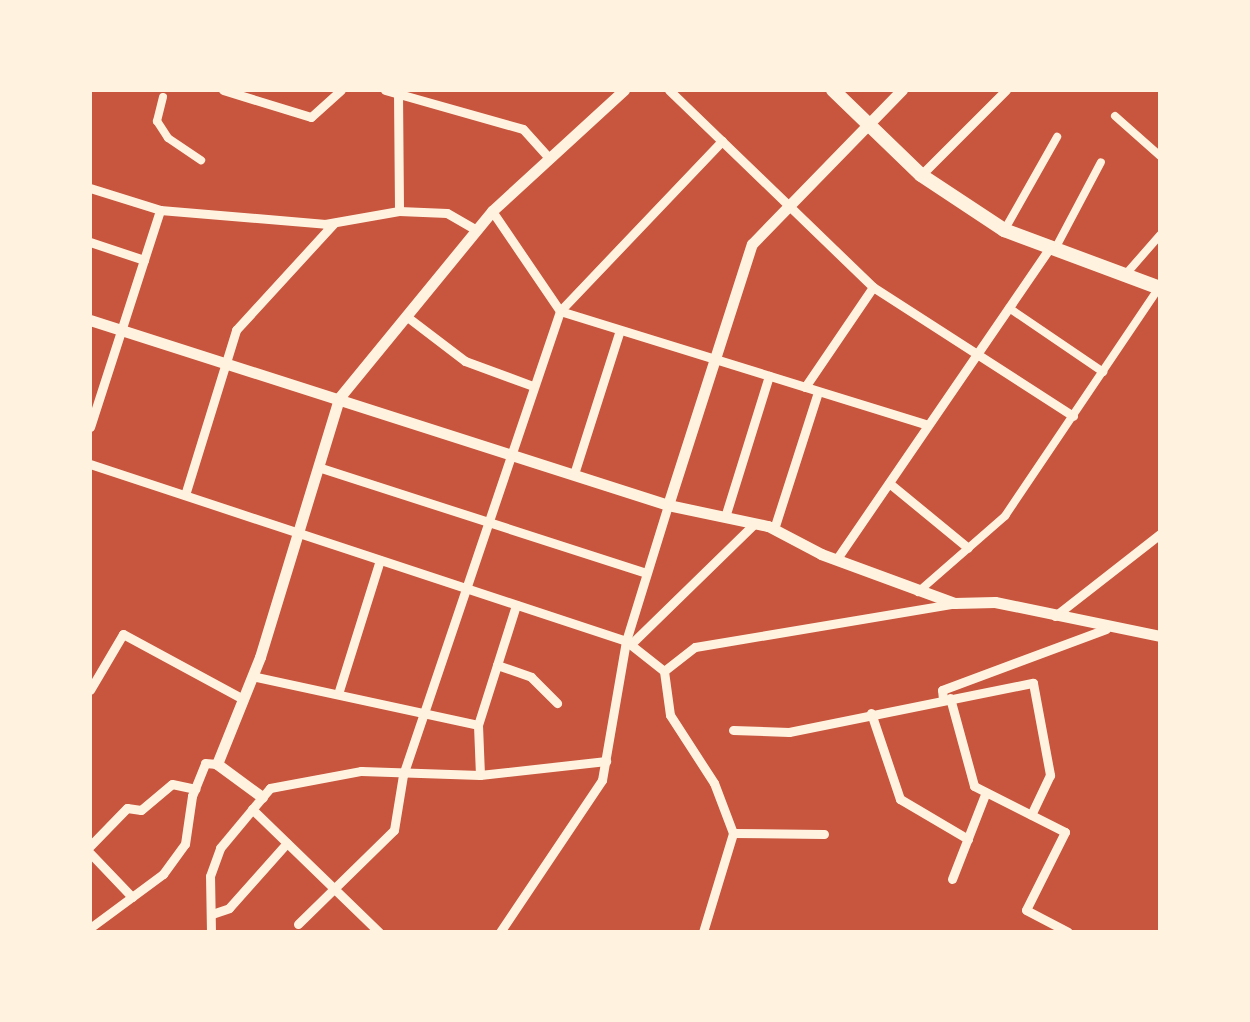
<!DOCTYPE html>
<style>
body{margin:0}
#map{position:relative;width:1250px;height:1022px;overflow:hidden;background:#c8553d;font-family:Inter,sans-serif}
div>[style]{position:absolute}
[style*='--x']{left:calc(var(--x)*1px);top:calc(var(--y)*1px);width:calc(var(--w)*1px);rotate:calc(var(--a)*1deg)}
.pedestrian>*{height:8px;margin:-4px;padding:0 4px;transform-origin:4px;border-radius:4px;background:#fff3e0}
.minor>*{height:9px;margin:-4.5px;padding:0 4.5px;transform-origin:4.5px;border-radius:4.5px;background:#fff3e0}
.tertiary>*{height:11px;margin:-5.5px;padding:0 5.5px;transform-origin:5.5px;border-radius:5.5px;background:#fff3e0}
.secondary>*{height:14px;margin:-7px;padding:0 7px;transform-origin:7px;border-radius:7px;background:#fff3e0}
span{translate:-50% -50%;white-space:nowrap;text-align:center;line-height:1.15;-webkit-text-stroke:9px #fff3e0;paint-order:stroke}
.frame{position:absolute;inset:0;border:92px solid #fff3e0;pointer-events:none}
</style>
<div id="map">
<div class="pedestrian">
<div style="--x:163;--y:97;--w:25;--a:104"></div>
<div style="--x:157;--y:121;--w:20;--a:57"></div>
<div style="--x:168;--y:138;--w:40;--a:34"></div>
<div style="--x:1115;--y:116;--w:60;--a:41.6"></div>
<div style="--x:1005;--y:229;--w:106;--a:-60.5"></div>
<div style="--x:1055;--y:249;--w:98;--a:-62.1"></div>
<div style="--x:1126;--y:274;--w:52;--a:-48.9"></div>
<div style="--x:1009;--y:308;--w:114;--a:34.2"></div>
<div style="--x:918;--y:592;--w:116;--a:-41.1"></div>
<div style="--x:1005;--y:516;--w:275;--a:-56"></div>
</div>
<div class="minor">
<div style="--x:223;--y:90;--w:92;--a:17.1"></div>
<div style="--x:311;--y:117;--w:40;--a:-42"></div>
<div style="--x:385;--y:90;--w:143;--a:15.8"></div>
<div style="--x:523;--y:129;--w:39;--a:48"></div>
<div style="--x:669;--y:90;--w:284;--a:44"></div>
<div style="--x:873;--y:287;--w:238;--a:32.8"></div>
<div style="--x:398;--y:93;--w:118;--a:89.5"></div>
<div style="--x:921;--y:175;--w:120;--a:-45"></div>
<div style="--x:90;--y:188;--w:73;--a:17.4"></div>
<div style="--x:160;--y:210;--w:166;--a:4.8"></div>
<div style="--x:325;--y:224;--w:75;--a:-10"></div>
<div style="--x:399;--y:211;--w:48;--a:2.4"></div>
<div style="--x:447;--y:213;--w:34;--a:30"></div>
<div style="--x:492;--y:211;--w:121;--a:55.8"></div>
<div style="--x:560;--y:311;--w:385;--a:17.2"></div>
<div style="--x:90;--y:242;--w:57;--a:18.4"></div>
<div style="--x:406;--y:316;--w:74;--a:37.3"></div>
<div style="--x:465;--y:361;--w:72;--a:20.2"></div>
<div style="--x:805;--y:387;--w:121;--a:-55.8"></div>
<div style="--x:90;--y:427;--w:228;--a:-72.1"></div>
<div style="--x:90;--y:464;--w:564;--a:18.27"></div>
<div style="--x:626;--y:641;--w:48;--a:38.3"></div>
<div style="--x:318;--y:467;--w:345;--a:17.9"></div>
<div style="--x:574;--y:474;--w:151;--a:-72.3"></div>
<div style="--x:889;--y:483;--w:102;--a:39.4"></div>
<div style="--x:185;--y:495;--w:173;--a:-72.8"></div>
<div style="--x:236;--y:330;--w:145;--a:-47.5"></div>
<div style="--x:725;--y:517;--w:148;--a:-72.7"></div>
<div style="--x:774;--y:529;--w:144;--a:-72.2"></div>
<div style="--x:836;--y:560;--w:379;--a:-55.6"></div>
<div style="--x:1055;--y:616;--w:133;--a:-38"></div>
<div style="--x:631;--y:644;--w:173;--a:-44.3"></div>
<div style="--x:497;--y:665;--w:36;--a:19"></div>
<div style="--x:531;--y:677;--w:37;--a:45"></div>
<div style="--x:252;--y:676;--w:231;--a:12.2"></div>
<div style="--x:90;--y:690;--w:65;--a:-59.5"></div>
<div style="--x:123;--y:634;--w:136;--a:28.4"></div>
<div style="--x:338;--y:694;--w:140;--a:-72.6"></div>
<div style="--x:950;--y:698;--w:91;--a:74.7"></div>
<div style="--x:974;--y:786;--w:102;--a:26.8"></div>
<div style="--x:1065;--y:832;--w:87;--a:116.6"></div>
<div style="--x:1026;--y:910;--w:47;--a:27.6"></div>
<div style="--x:943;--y:699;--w:9;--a:-96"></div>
<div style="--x:942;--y:690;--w:175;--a:-20.4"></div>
<div style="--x:871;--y:713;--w:91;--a:71.4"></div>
<div style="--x:900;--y:799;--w:79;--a:30.5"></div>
<div style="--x:733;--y:730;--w:56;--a:2"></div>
<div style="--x:789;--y:732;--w:249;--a:-11.4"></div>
<div style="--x:1033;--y:683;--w:94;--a:79.5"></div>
<div style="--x:1050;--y:775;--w:44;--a:115.4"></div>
<div style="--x:480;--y:775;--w:50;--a:-92.3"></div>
<div style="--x:478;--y:725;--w:126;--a:-72.4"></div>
<div style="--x:252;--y:809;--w:177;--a:44.1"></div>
<div style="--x:733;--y:833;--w:91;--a:0.6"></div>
<div style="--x:90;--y:846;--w:53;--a:-45.8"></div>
<div style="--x:127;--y:808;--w:14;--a:8"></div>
<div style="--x:141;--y:810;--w:40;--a:-40"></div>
<div style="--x:172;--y:784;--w:24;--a:12"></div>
<div style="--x:90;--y:853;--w:61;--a:46.3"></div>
<div style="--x:952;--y:879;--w:93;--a:-68.7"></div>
<div style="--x:212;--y:914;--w:18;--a:-19"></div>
<div style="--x:229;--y:908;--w:87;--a:-48.3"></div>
<div style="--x:298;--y:924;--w:134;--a:-44.4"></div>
<div style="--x:394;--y:830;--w:56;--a:-80.7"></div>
<div style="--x:403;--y:775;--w:490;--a:-71.3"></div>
<div style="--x:560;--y:311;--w:235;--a:-46.4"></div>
<div style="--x:90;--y:928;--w:91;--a:-36.5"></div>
<div style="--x:163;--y:874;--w:37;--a:-54"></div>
<div style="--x:185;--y:844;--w:49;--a:-81.7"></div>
<div style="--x:192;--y:796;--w:35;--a:-68"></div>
<div style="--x:205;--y:763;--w:12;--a:5"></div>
<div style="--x:211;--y:932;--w:56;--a:-91"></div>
<div style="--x:210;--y:876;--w:30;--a:-70"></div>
<div style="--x:220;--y:848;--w:78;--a:-50.2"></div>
<div style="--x:270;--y:788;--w:93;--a:-10.6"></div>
<div style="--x:361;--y:771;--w:119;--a:1.9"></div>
<div style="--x:480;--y:775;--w:127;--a:-6.3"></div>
<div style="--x:500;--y:932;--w:183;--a:-56.1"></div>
<div style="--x:602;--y:780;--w:141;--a:-80.2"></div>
<div style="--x:626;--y:641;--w:142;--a:-72.8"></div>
<div style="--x:703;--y:932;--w:103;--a:-73.1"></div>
<div style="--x:733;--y:833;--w:53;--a:-110.8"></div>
<div style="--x:714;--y:783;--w:81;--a:-122.9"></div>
<div style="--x:670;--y:715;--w:44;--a:-97.8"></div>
<div style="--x:664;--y:671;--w:39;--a:-38"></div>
<div style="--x:695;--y:647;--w:261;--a:-9.5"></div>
</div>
<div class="tertiary">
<div style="--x:90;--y:320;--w:607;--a:17.75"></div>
<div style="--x:668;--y:505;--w:102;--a:11.9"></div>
<div style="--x:768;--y:526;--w:60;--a:27.8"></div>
<div style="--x:821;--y:554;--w:142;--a:20.2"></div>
<div style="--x:954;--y:603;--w:41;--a:-1.4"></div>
<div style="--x:995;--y:602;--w:168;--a:11.6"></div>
<div style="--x:668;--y:505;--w:274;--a:-72.2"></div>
<div style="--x:752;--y:244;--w:215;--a:-45.8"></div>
<div style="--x:262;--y:797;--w:56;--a:-143.7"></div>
<div style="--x:217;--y:764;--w:115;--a:-68.1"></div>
<div style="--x:260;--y:657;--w:271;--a:-73"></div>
<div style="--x:339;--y:398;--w:242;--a:-50.7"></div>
<div style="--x:492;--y:211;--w:179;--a:-42.5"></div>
</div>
<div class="secondary">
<div style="--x:833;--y:90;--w:122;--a:44"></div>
<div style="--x:921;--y:175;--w:100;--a:33.5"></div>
<div style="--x:1004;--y:230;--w:166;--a:20.4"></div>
</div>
<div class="frame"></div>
</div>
